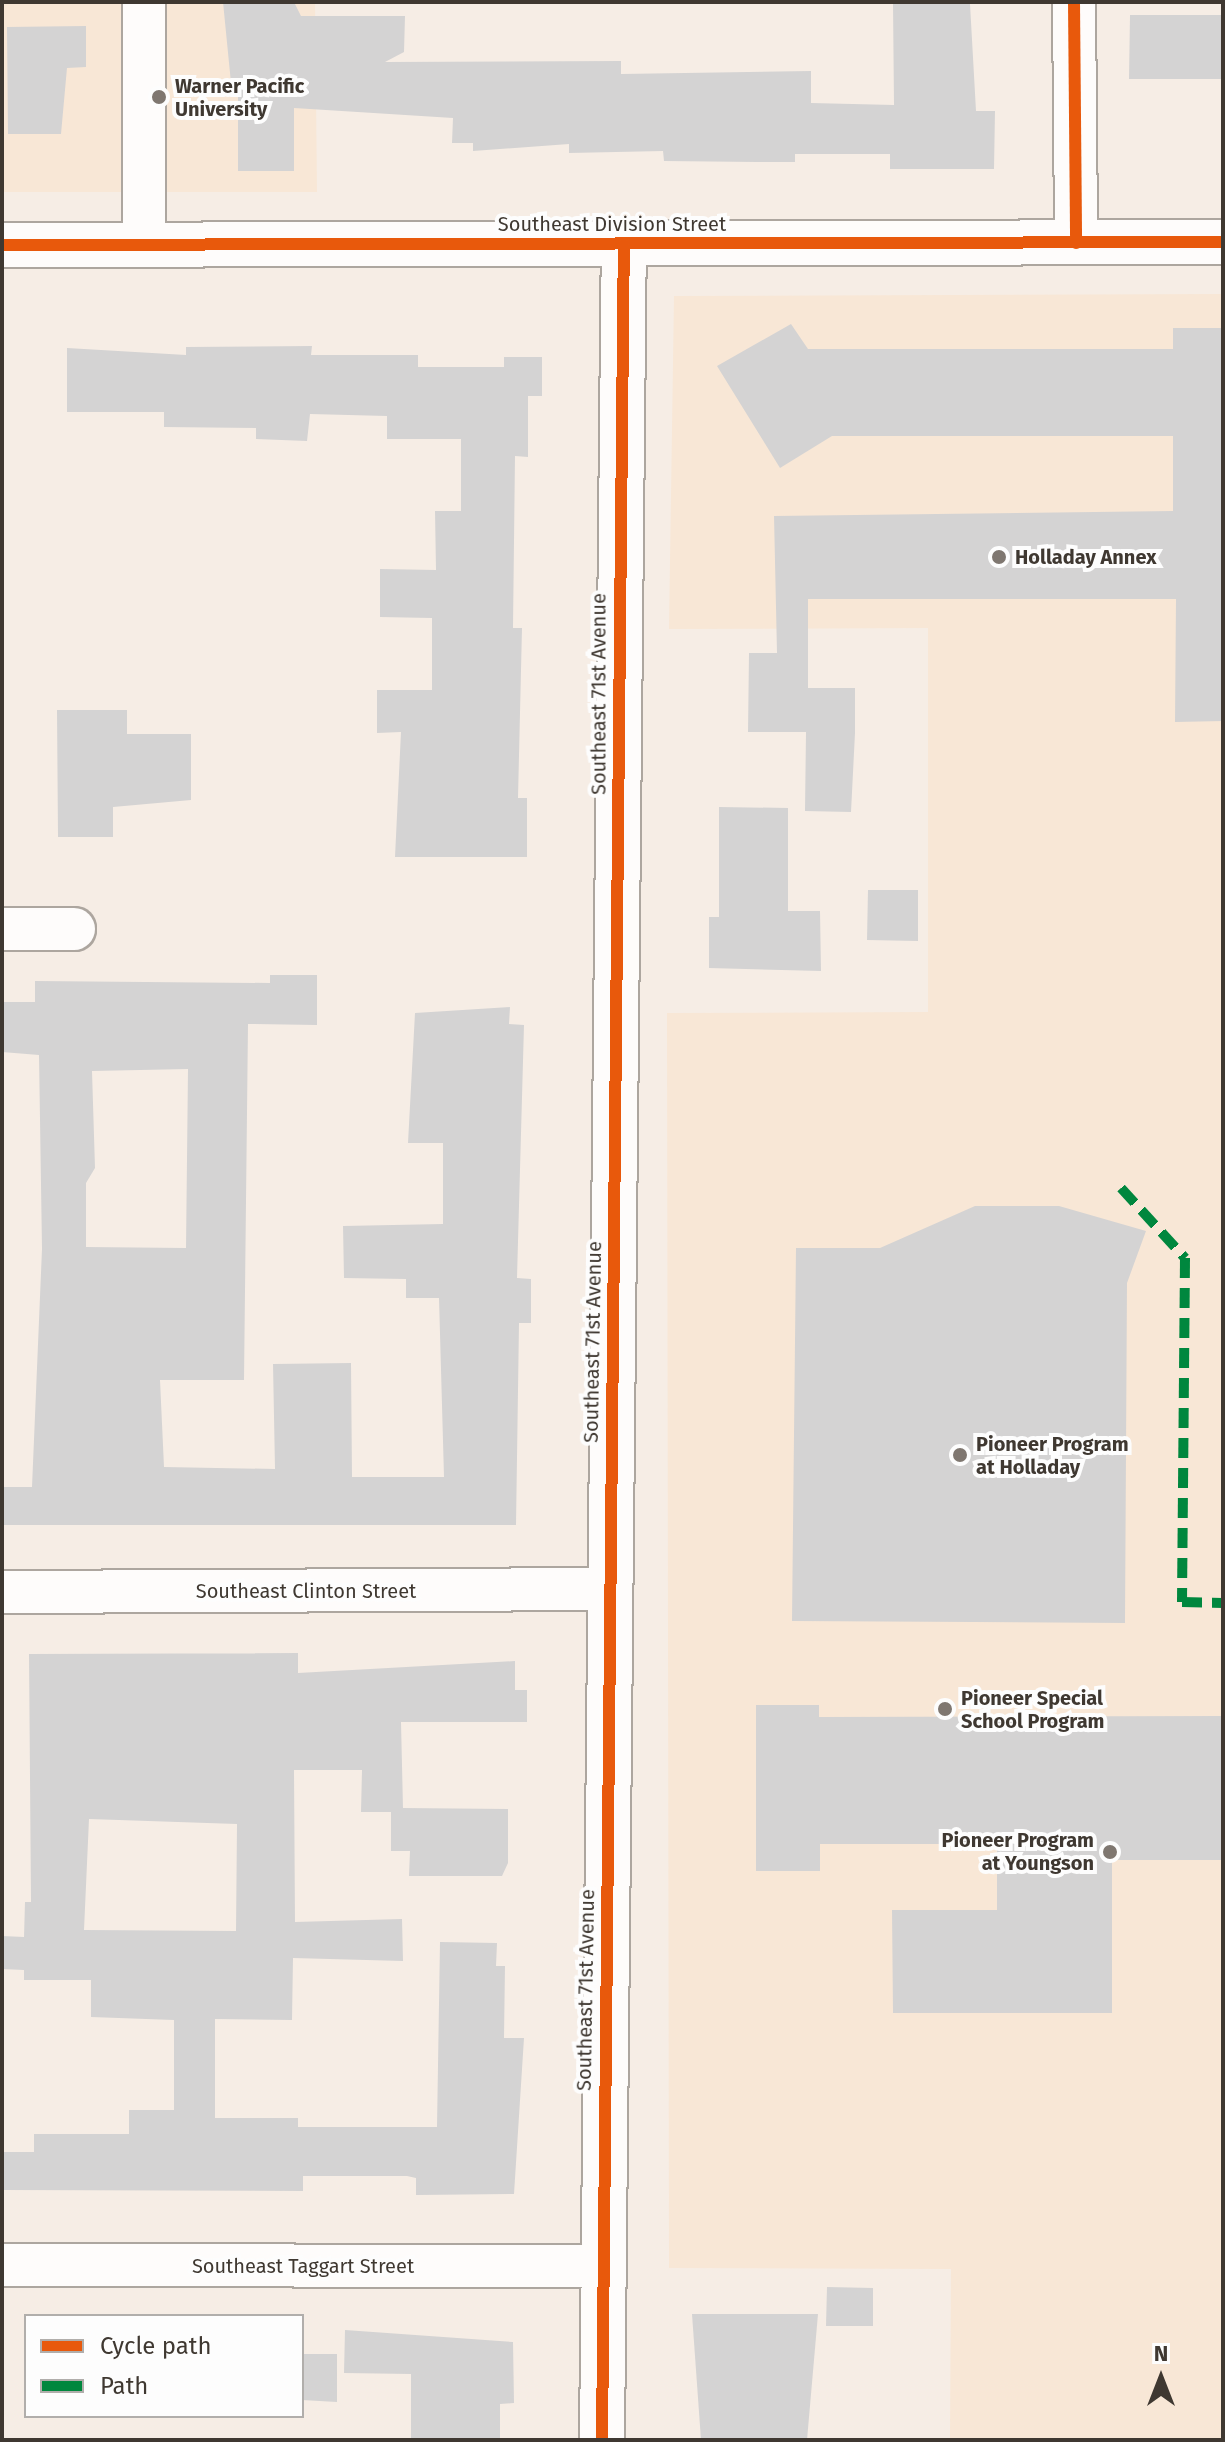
<!DOCTYPE html>
<style>
body{margin:0}
#map{position:relative;width:1225px;height:2442px;overflow:hidden;background:#f6ede5;font-family:"Fira Sans",sans-serif}
div>[style]{position:absolute}
[style*='--x']{left:calc(var(--x)*1px);top:calc(var(--y)*1px);width:calc(var(--w)*1px);rotate:calc(var(--a)*1deg)}
.built>*{inset:0;background:#f8e7d6}
.building>*{inset:0;background:#d4d3d3}
.roads{filter:drop-shadow(2px 0 #ada69f) drop-shadow(-2px 0 #ada69f) drop-shadow(0 2px #ada69f) drop-shadow(0 -2px #ada69f)}
.minor>*{height:42px;margin:-21px;padding:0 21px;transform-origin:21px;border-radius:21px;background:#fefcfb}
.tertiary>*{height:44px;margin:-22px;padding:0 22px;transform-origin:22px;border-radius:22px;background:#fefcfb}
.secondary>*{height:44px;margin:-22px;padding:0 22px;transform-origin:22px;border-radius:22px;background:#fefcfb}
.quiet>*{height:10px;margin-top:-5px;transform-origin:0;background:repeating-linear-gradient(90deg,#00873e 0 20px,transparent 0 30px)}
.cycleway>*{height:12px;margin:-6px;padding:0 6px;transform-origin:6px;border-radius:6px;background:#e8590c}
.dots>*{width:22px;height:22px;translate:-50% -50%;box-sizing:border-box;border:4px solid #fdfdfd;border-radius:50%}
span{translate:-50% -50%;white-space:nowrap;text-align:center;line-height:1.15;-webkit-text-stroke:8px #fdfdfd;paint-order:stroke}
.poi-label{font-size:20px;color:#3f3831;font-weight:700}
.left{translate:0 -50%;text-align:left}
.right{translate:-100% -50%;text-align:right}
.street-label{font-size:20px;color:#3f3831}
.frame{position:absolute;inset:0;border:4px solid #3f3831;pointer-events:none}
.legend{position:absolute;left:24px;top:2314px;width:280px;height:104px;box-sizing:border-box;background:#fdfdfd;border:2px solid #b1aeab;margin:0;padding:10px 14px;list-style:none;font-size:24px;color:#3f3831}
.legend li{display:flex;align-items:center;gap:16px;height:40px}
.legend b{width:40px;border:2px solid #b1aeab}
.north{position:absolute;left:1121px;top:2338px;width:80px;height:80px;-webkit-text-stroke:6px #fdfdfd;paint-order:stroke;rotate:0deg;font-size:22px;font-weight:700;line-height:32px;text-align:center;color:#3f3831}
.north::after{content:'';display:block;margin:auto;width:28px;height:36px;background:#3f3831;clip-path:polygon(50% 0,100% 100%,50% 72%,0 100%)}
</style>
<div id="map">
<div class="built">
<div style="clip-path:polygon(2px 2px,315px 2px,317px 192px,2px 192px)"></div>
<div style="clip-path:polygon(1223px 294px,1223px 2440px,950px 2440px,951px 2269px,669px 2268px,667px 1013px,928px 1012px,928px 628px,669px 629px,674px 296px)"></div>
</div>
<div class="building">
<div style="clip-path:polygon(223px 2px,294px 2px,301px 16px,405px 16px,404px 52px,385px 62px,621px 61px,621px 74px,811px 71px,811px 103px,894px 105px,893px 4px,970px 4px,976px 111px,995px 111px,994px 169px,890px 169px,890px 154px,795px 154px,795px 162px,757px 162px,664px 161px,663px 151px,569px 153px,569px 144px,473px 151px,473px 143px,452px 143px,453px 118px,294px 108px,294px 171px,238px 171px,238px 83px,231px 83px)"></div>
<div style="clip-path:polygon(1130px 15px,1223px 15px,1223px 79px,1129px 79px)"></div>
<div style="clip-path:polygon(86px 26px,86px 67px,67px 68px,61px 134px,8px 134px,7px 27px)"></div>
<div style="clip-path:polygon(791px 324px,808px 349px,1173px 349px,1173px 328px,1223px 328px,1223px 721px,1175px 722px,1176px 599px,808px 599px,808px 688px,855px 688px,855px 733px,851px 812px,805px 811px,806px 732px,748px 732px,749px 653px,777px 653px,774px 516px,1173px 511px,1173px 436px,832px 436px,780px 468px,717px 366px)"></div>
<div style="clip-path:polygon(312px 346px,311px 355px,418px 355px,418px 367px,504px 367px,504px 357px,542px 357px,542px 396px,528px 396px,528px 457px,515px 456px,513px 628px,522px 628px,518px 798px,527px 798px,527px 857px,395px 857px,401px 732px,377px 733px,377px 690px,432px 690px,432px 618px,380px 617px,380px 569px,436px 570px,435px 511px,461px 511px,461px 439px,387px 439px,387px 416px,310px 414px,307px 441px,256px 439px,256px 428px,164px 427px,164px 412px,67px 412px,67px 348px,186px 355px,186px 347px)"></div>
<div style="clip-path:polygon(57px 710px,127px 710px,127px 734px,191px 734px,191px 800px,113px 807px,113px 837px,58px 837px)"></div>
<div style="clip-path:polygon(719px 807px,788px 808px,788px 911px,820px 911px,821px 971px,709px 968px,709px 917px,719px 917px)"></div>
<div style="clip-path:polygon(868px 890px,918px 890px,918px 941px,867px 940px)"></div>
<div style="clip-path:polygon(evenodd,270px 975px,317px 975px,317px 1025px,248px 1024px,244px 1380px,160px 1380px,164px 1467px,275px 1469px,273px 1364px,351px 1363px,352px 1477px,444px 1477px,439px 1298px,406px 1298px,406px 1279px,344px 1278px,343px 1226px,443px 1224px,443px 1143px,408px 1143px,415px 1013px,510px 1007px,509px 1024px,524px 1025px,517px 1278px,531px 1279px,531px 1323px,519px 1323px,516px 1525px,2px 1525px,2px 1487px,32px 1487px,42px 1249px,39px 1055px,2px 1052px,2px 1002px,35px 1002px,35px 981px,270px 983px,270px 975px,188px 1069px,186px 1248px,86px 1247px,86px 1183px,95px 1168px,92px 1071px,188px 1069px)"></div>
<div style="clip-path:polygon(975px 1206px,1059px 1206px,1146px 1231px,1127px 1283px,1125px 1623px,792px 1621px,796px 1248px,880px 1248px)"></div>
<div style="clip-path:polygon(evenodd,298px 1653px,298px 1673px,515px 1661px,515px 1690px,527px 1690px,527px 1722px,401px 1722px,403px 1808px,508px 1809px,508px 1863px,502px 1876px,409px 1876px,410px 1851px,391px 1851px,391px 1812px,361px 1812px,362px 1770px,294px 1770px,295px 1922px,402px 1919px,403px 1961px,293px 1958px,292px 2020px,215px 2019px,215px 2118px,298px 2118px,298px 2127px,437px 2127px,440px 1942px,497px 1943px,496px 1966px,505px 1966px,504px 2038px,524px 2038px,514px 2194px,416px 2195px,416px 2178px,407px 2176px,303px 2176px,303px 2191px,2px 2190px,2px 2152px,34px 2152px,34px 2134px,129px 2134px,129px 2110px,174px 2110px,174px 2020px,91px 2017px,91px 1980px,24px 1980px,24px 1970px,2px 1969px,2px 1936px,24px 1937px,25px 1902px,31px 1902px,29px 1654px,298px 1653px,89px 1819px,237px 1824px,236px 1931px,84px 1930px,89px 1819px)"></div>
<div style="clip-path:polygon(756px 1705px,819px 1705px,819px 1717px,1223px 1716px,1223px 1860px,1112px 1860px,1112px 2013px,893px 2013px,892px 1910px,997px 1910px,997px 1844px,820px 1844px,820px 1871px,756px 1871px)"></div>
<div style="clip-path:polygon(827px 2287px,873px 2288px,873px 2326px,826px 2326px)"></div>
<div style="clip-path:polygon(692px 2314px,818px 2314px,807px 2440px,701px 2440px)"></div>
<div style="clip-path:polygon(345px 2330px,513px 2342px,514px 2403px,500px 2404px,500px 2440px,411px 2440px,411px 2374px,344px 2373px)"></div>
<div style="clip-path:polygon(302px 2354px,337px 2354px,337px 2402px,302px 2400px)"></div>
</div>
<div class="roads">
<div class="minor">
<div style="--x:144;--y:2;--w:243;--a:90"></div>
<div style="--x:1074;--y:2;--w:241;--a:89.5"></div>
<div style="--x:2;--y:929;--w:72;--a:0"></div>
<div style="--x:2;--y:1592;--w:608;--a:-0.28"></div>
<div style="--x:2;--y:2265;--w:602;--a:0.1"></div>
</div>
<div class="tertiary">
<div style="--x:602;--y:2440;--w:2196;--a:-89.43"></div>
</div>
<div class="secondary">
<div style="--x:2;--y:245;--w:1221;--a:-0.14"></div>
</div>
</div>
<div class="quiet">
<div style="--x:1121;--y:1188;--w:95;--a:47.6"></div>
<div style="--x:1185;--y:1258;--w:344;--a:90.5"></div>
<div style="--x:1182;--y:1602;--w:41;--a:1.4"></div>
</div>
<div class="cycleway">
<div style="--x:1074;--y:2;--w:241;--a:89.5"></div>
<div style="--x:2;--y:245;--w:1221;--a:-0.14"></div>
<div style="--x:602;--y:2440;--w:2196;--a:-89.43"></div>
</div>
<div class="dots">
<div style="left:159px;top:97px;background:#7f7770"></div>
<div style="left:999px;top:557px;background:#7f7770"></div>
<div style="left:960px;top:1455px;background:#7f7770"></div>
<div style="left:945px;top:1709px;background:#7f7770"></div>
<div style="left:1110px;top:1852px;background:#7f7770"></div>
</div>
<div class="poi-label">
<span class="left" style="left:175px;top:98px">Warner Pacific<br>University</span>
<span class="left" style="left:1015px;top:557px">Holladay Annex</span>
<span class="left" style="left:976px;top:1456px">Pioneer Program<br>at Holladay</span>
<span class="left" style="left:961px;top:1710px">Pioneer Special<br>School Program</span>
<span class="right" style="left:1094px;top:1852px">Pioneer Program<br>at Youngson</span>
</div>
<div class="street-label">
<span style="left:612px;top:224px">Southeast Division Street</span>
<span style="left:599px;top:694px;rotate:-90deg">Southeast 71st Avenue</span>
<span style="left:593px;top:1342px;rotate:-89deg">Southeast 71st Avenue</span>
<span style="left:306px;top:1591px">Southeast Clinton Street</span>
<span style="left:586px;top:1990px;rotate:-89deg">Southeast 71st Avenue</span>
<span style="left:303px;top:2266px">Southeast Taggart Street</span>
</div>
<div class="frame"></div>
<ul class="legend">
<li><b style="height:10px;background:#e8590c"></b>Cycle path</li>
<li><b style="height:10px;background:#00873e"></b>Path</li>
</ul>
<div class="north">N</div>
</div>
